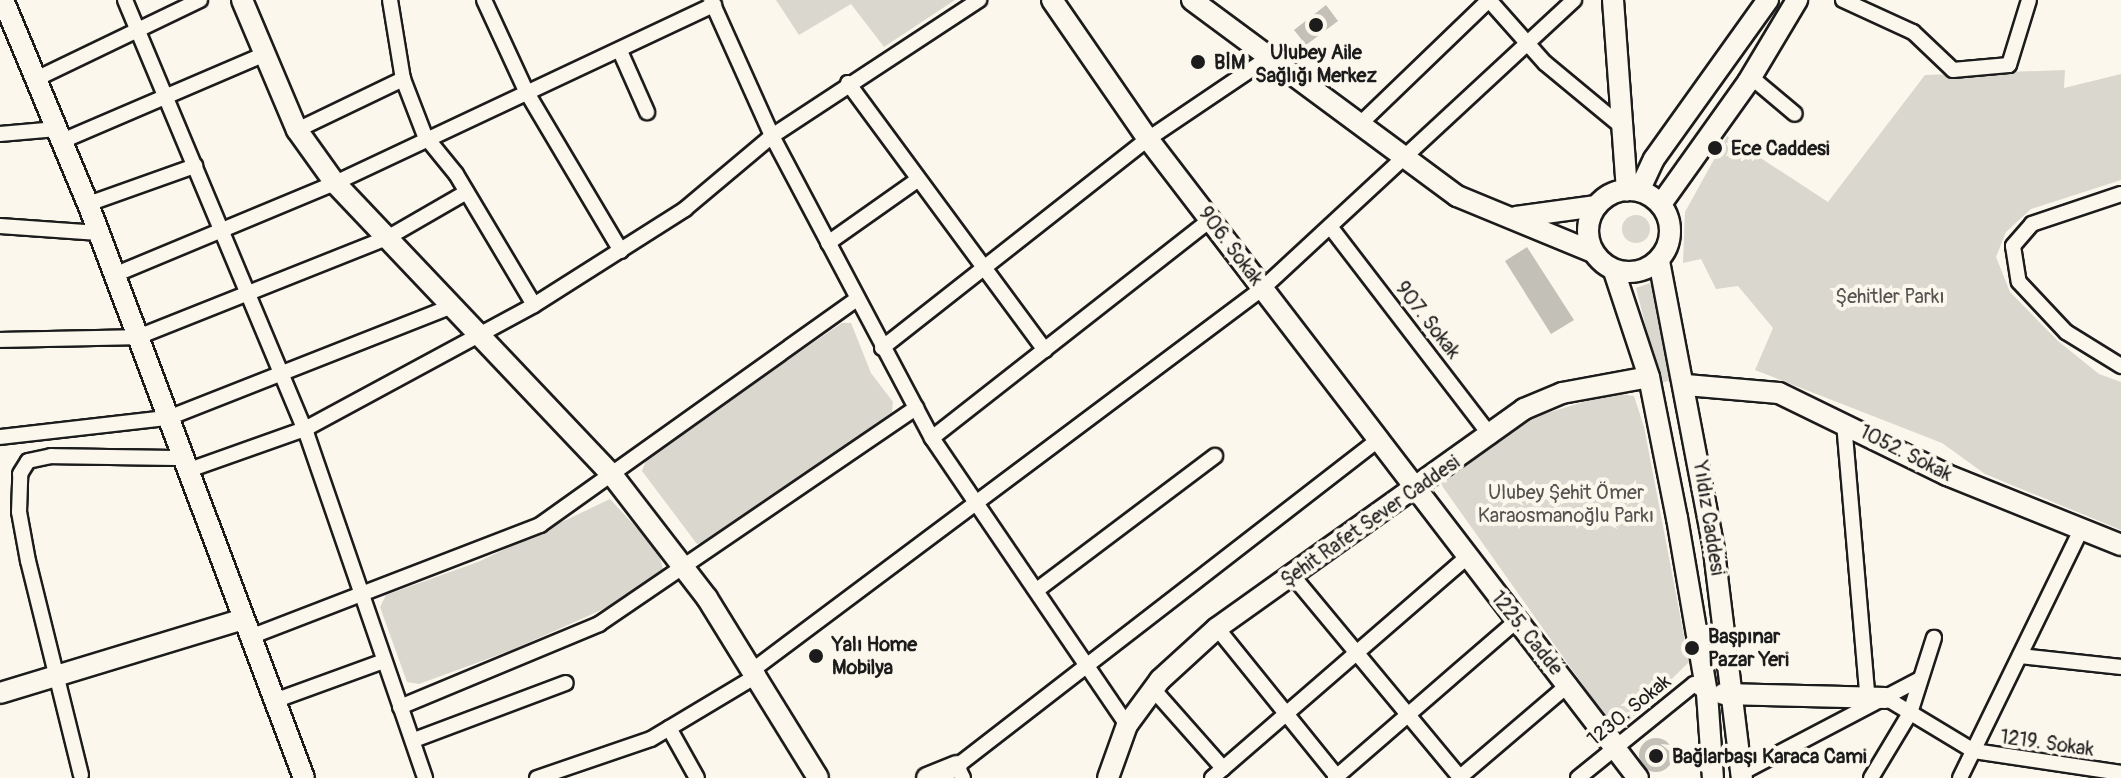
<!DOCTYPE html>
<meta charset="utf-8">
<style>
body{margin:0}
#map{position:relative;width:2121px;height:778px;overflow:hidden;background:#fbf7ec;font-family:Pangolin,sans-serif}
div>[style]{position:absolute}
[style*='--x']{left:calc(var(--x)*1px);top:calc(var(--y)*1px);width:calc(var(--w)*1px);rotate:calc(var(--a)*1deg)}
.green>*{inset:0;background:#dad7ce}
.round{border-radius:50%}
.building>*{inset:0;background:#c3c0b8}
.roads{filter:drop-shadow(2px 0 #1c1c1c) drop-shadow(-2px 0 #1c1c1c) drop-shadow(0 2px #1c1c1c) drop-shadow(0 -2px #1c1c1c)}
.street>*{height:14px;margin:-7px;padding:0 7px;transform-origin:7px;border-radius:7px;background:#fbf7ec}
.secondary>*{height:20px;margin:-10px;padding:0 10px;transform-origin:10px;border-radius:10px;background:#fbf7ec}
.secondary>.ring{margin:-10px;padding:0;box-sizing:content-box;background:none;border:20px solid #fbf7ec;border-radius:50%}
.dots>*{width:22px;height:22px;translate:-50% -50%;box-sizing:border-box;border:4px solid #fbf7ec;border-radius:50%}
span{translate:-50% -50%;white-space:nowrap;text-align:center;line-height:1.15;-webkit-text-stroke:8px #fbf7ec;paint-order:stroke}
.poi-label{font-size:20px;color:#1c1c1c;font-weight:700}
.left{translate:0 -50%;text-align:left}
.street-label{font-size:20px;color:#1c1c1c}
.park-label{font-size:20px;color:#555451}
</style>
<div id="map">
<div class="green">
<div style="clip-path:polygon(776px 0,955px 0,884px 47px,851px 4px,799px 35px)"></div>
<div style="clip-path:polygon(2065px 70px,2064px 88px,2121px 74px,2121px 180px,2031px 209px,2006px 232px,1996px 257px,2010px 292px,2058px 341px,2099px 374px,2121px 382px,2121px 530px,1985px 474px,1942px 443px,1755px 370px,1773px 328px,1738px 286px,1716px 289px,1701px 259px,1683px 263px,1685px 212px,1727px 136px,1828px 202px,1925px 75px)"></div>
<div class="round" style="left:1622px;top:215px;width:28px;height:28px"></div>
<div style="clip-path:polygon(1658px 280px,1673px 380px,1660px 383px,1636px 288px)"></div>
<div style="clip-path:polygon(842px 323px,851px 323px,871px 373px,893px 402px,892px 412px,707px 543px,697px 544px,642px 471px,648px 455px)"></div>
<div style="clip-path:polygon(1614px 393px,1634px 396px,1644px 427px,1689px 662px,1622px 728px,1612px 726px,1440px 483px,1537px 416px)"></div>
<div style="clip-path:polygon(610px 499px,658px 551px,663px 569px,655px 578px,608px 607px,512px 650px,419px 684px,407px 682px,380px 607px,386px 595px,478px 562px)"></div>
</div>
<div class="building">
<div style="clip-path:polygon(1326px 5px,1338px 21px,1306px 45px,1294px 30px)"></div>
<div style="clip-path:polygon(1527px 247px,1574px 320px,1551px 334px,1505px 261px)"></div>
<div class="round" style="left:1639px;top:738px;width:34px;height:34px"></div>
</div>
<div class="roads">
<div class="street">
<div style="--x:125;--y:0;--w:472;--a:67.3"></div>
<div style="--x:307;--y:435;--w:363;--a:71"></div>
<div style="--x:390;--y:0;--w:80;--a:80.7"></div>
<div style="--x:403;--y:79;--w:61;--a:68.9"></div>
<div style="--x:425;--y:136;--w:49;--a:50.8"></div>
<div style="--x:456;--y:174;--w:152;--a:59.2"></div>
<div style="--x:484;--y:0;--w:100;--a:65.2"></div>
<div style="--x:526;--y:91;--w:186;--a:59.3"></div>
<div style="--x:711;--y:0;--w:149;--a:65.8"></div>
<div style="--x:772;--y:136;--w:342;--a:62.1"></div>
<div style="--x:932;--y:438;--w:347;--a:55.8"></div>
<div style="--x:1489;--y:0;--w:84;--a:48.4"></div>
<div style="--x:1545;--y:63;--w:99;--a:39.7"></div>
<div style="--x:1843;--y:0;--w:77;--a:24.6"></div>
<div style="--x:1913;--y:32;--w:55;--a:43.5"></div>
<div style="--x:1953;--y:70;--w:56;--a:-5.1"></div>
<div style="--x:2009;--y:65;--w:68;--a:-72.9"></div>
<div style="--x:620;--y:51;--w:67;--a:66.1"></div>
<div style="--x:1751;--y:77;--w:57;--a:40.1"></div>
<div style="--x:36;--y:79;--w:182;--a:-25.7"></div>
<div style="--x:848;--y:83;--w:332;--a:53.6"></div>
<div style="--x:1358;--y:126;--w:182;--a:-43.9"></div>
<div style="--x:297;--y:130;--w:118;--a:-25.7"></div>
<div style="--x:0;--y:134;--w:57;--a:-5"></div>
<div style="--x:62;--y:141;--w:219;--a:-23.2"></div>
<div style="--x:2121;--y:194;--w:94;--a:161.4"></div>
<div style="--x:2032;--y:224;--w:29;--a:131"></div>
<div style="--x:2013;--y:246;--w:36;--a:81"></div>
<div style="--x:2019;--y:282;--w:69;--a:46.8"></div>
<div style="--x:2066;--y:332;--w:65;--a:31.7"></div>
<div style="--x:88;--y:204;--w:114;--a:-19.6"></div>
<div style="--x:0;--y:226;--w:99;--a:4"></div>
<div style="--x:1332;--y:229;--w:261;--a:52.5"></div>
<div style="--x:828;--y:243;--w:108;--a:-35.2"></div>
<div style="--x:114;--y:275;--w:239;--a:-22.6"></div>
<div style="--x:335;--y:183;--w:419;--a:-25.2"></div>
<div style="--x:0;--y:340;--w:138;--a:-1.2"></div>
<div style="--x:138;--y:337;--w:268;--a:-21.7"></div>
<div style="--x:387;--y:238;--w:90;--a:-30"></div>
<div style="--x:882;--y:348;--w:338;--a:-38.2"></div>
<div style="--x:1148;--y:139;--w:145;--a:-34"></div>
<div style="--x:1844;--y:423;--w:272;--a:85.1"></div>
<div style="--x:0;--y:437;--w:169;--a:-6.5"></div>
<div style="--x:168;--y:418;--w:305;--a:-21.5"></div>
<div style="--x:932;--y:438;--w:355;--a:-38.1"></div>
<div style="--x:189;--y:470;--w:123;--a:-19.5"></div>
<div style="--x:305;--y:429;--w:260;--a:-28.4"></div>
<div style="--x:534;--y:305;--w:179;--a:-32.4"></div>
<div style="--x:685;--y:209;--w:114;--a:-40"></div>
<div style="--x:772;--y:136;--w:248;--a:-33.3"></div>
<div style="--x:1292;--y:575;--w:263;--a:50.3"></div>
<div style="--x:1037;--y:590;--w:223;--a:-37"></div>
<div style="--x:1217;--y:628;--w:193;--a:51.1"></div>
<div style="--x:250;--y:637;--w:311;--a:-21.1"></div>
<div style="--x:540;--y:525;--w:389;--a:-35.5"></div>
<div style="--x:2020;--y:656;--w:102;--a:6.2"></div>
<div style="--x:754;--y:669;--w:636;--a:-36.82"></div>
<div style="--x:1263;--y:288;--w:424;--a:-42.8"></div>
<div style="--x:1153;--y:689;--w:106;--a:48.5"></div>
<div style="--x:1886;--y:698;--w:103;--a:31.1"></div>
<div style="--x:1974;--y:751;--w:149;--a:8.5"></div>
<div style="--x:274;--y:701;--w:117;--a:-20"></div>
<div style="--x:400;--y:707;--w:216;--a:-22.6"></div>
<div style="--x:599;--y:624;--w:384;--a:-34.3"></div>
<div style="--x:669;--y:728;--w:57;--a:60.8"></div>
<div style="--x:414;--y:740;--w:162;--a:-20.6"></div>
<div style="--x:1741;--y:773;--w:202;--a:-27.7"></div>
<div style="--x:81;--y:775;--w:220;--a:-103.9"></div>
<div style="--x:28;--y:561;--w:50;--a:-100.4"></div>
<div style="--x:19;--y:512;--w:38;--a:-88"></div>
<div style="--x:20;--y:474;--w:15;--a:-58"></div>
<div style="--x:28;--y:461;--w:24;--a:-12"></div>
<div style="--x:51;--y:456;--w:133;--a:0.9"></div>
<div style="--x:537;--y:778;--w:120;--a:-18.9"></div>
<div style="--x:651;--y:739;--w:125;--a:-30.9"></div>
<div style="--x:963;--y:778;--w:13;--a:-117"></div>
<div style="--x:957;--y:766;--w:532;--a:-37.75"></div>
<div style="--x:1212;--y:778;--w:337;--a:-40.9"></div>
<div style="--x:1335;--y:778;--w:238;--a:-40.9"></div>
<div style="--x:1459;--y:778;--w:145;--a:-40.5"></div>
<div style="--x:1578;--y:778;--w:149;--a:-39"></div>
<div style="--x:1694;--y:684;--w:16;--a:35"></div>
<div style="--x:1871;--y:778;--w:76;--a:-59"></div>
<div style="--x:1910;--y:713;--w:79;--a:-72.3"></div>
<div style="--x:1960;--y:778;--w:278;--a:-64"></div>
</div>
<div class="secondary">
<div style="--x:3;--y:0;--w:221;--a:67.4"></div>
<div style="--x:88;--y:204;--w:613;--a:69.38"></div>
<div style="--x:242;--y:0;--w:141;--a:67.1"></div>
<div style="--x:297;--y:130;--w:65;--a:54.4"></div>
<div style="--x:335;--y:183;--w:404;--a:46.5"></div>
<div style="--x:613;--y:476;--w:154;--a:52.4"></div>
<div style="--x:707;--y:598;--w:211;--a:58.3"></div>
<div style="--x:1052;--y:0;--w:169;--a:55.4"></div>
<div style="--x:1148;--y:139;--w:805;--a:52.52"></div>
<div style="--x:1192;--y:0;--w:330;--a:36.5"></div>
<div style="--x:1457;--y:196;--w:147;--a:22.4"></div>
<div style="--x:1613;--y:0;--w:191;--a:85.8"></div>
<div class="ring" style="left:1588px;top:190px;width:62px;height:62px"></div>
<div style="--x:1639;--y:191;--w:35;--a:-65"></div>
<div style="--x:1654;--y:159;--w:196;--a:-54.4"></div>
<div style="--x:1661;--y:204;--w:150;--a:-54.5"></div>
<div style="--x:1748;--y:82;--w:96;--a:-59.1"></div>
<div style="--x:1516;--y:217;--w:81;--a:-7.8"></div>
<div style="--x:1659;--y:261;--w:287;--a:79.2"></div>
<div style="--x:1713;--y:543;--w:237;--a:83"></div>
<div style="--x:1614;--y:271;--w:112;--a:71.7"></div>
<div style="--x:1649;--y:377;--w:144;--a:78.8"></div>
<div style="--x:1677;--y:518;--w:178;--a:80.3"></div>
<div style="--x:1707;--y:693;--w:85;--a:86"></div>
<div style="--x:1686;--y:385;--w:93;--a:4.9"></div>
<div style="--x:1779;--y:393;--w:187;--a:26"></div>
<div style="--x:1947;--y:475;--w:188;--a:21.9"></div>
<div style="--x:0;--y:693;--w:254;--a:-16.9"></div>
<div style="--x:1723;--y:694;--w:163;--a:1.4"></div>
<div style="--x:927;--y:778;--w:32;--a:-22"></div>
<div style="--x:1108;--y:778;--w:56;--a:-70.3"></div>
<div style="--x:1127;--y:725;--w:56;--a:-53.7"></div>
<div style="--x:1160;--y:680;--w:77;--a:-42.4"></div>
<div style="--x:1217;--y:628;--w:377;--a:-35.5"></div>
<div style="--x:1524;--y:409;--w:41;--a:-22.8"></div>
<div style="--x:1562;--y:393;--w:88;--a:-10.4"></div>
</div>
</div>
<div class="dots">
<div style="left:1316px;top:25px;background:#1c1c1c"></div>
<div style="left:1198px;top:62px;background:#1c1c1c"></div>
<div style="left:1715px;top:148px;background:#1c1c1c"></div>
<div style="left:1692px;top:648px;background:#1c1c1c"></div>
<div style="left:816px;top:656px;background:#1c1c1c"></div>
<div style="left:1656px;top:756px;background:#1c1c1c"></div>
</div>
<div class="poi-label">
<span style="left:1316px;top:64px">Ulubey Aile<br>Sağlığı Merkez</span>
<span class="left" style="left:1214px;top:62px">BİM</span>
<span class="left" style="left:1731px;top:148px">Ece Caddesi</span>
<span class="left" style="left:1708px;top:648px">Başpınar<br>Pazar Yeri</span>
<span class="left" style="left:832px;top:656px">Yalı Home<br>Mobilya</span>
<span class="left" style="left:1672px;top:756px">Bağlarbaşı Karaca Cami</span>
</div>
<div class="street-label">
<span style="left:1231px;top:246px;rotate:53deg">906. Sokak</span>
<span style="left:1428px;top:320px;rotate:52deg">907. Sokak</span>
<span style="left:1906px;top:453px;rotate:27deg">1052. Sokak</span>
<span style="left:1709px;top:518px;rotate:81deg">Yıldız Caddesi</span>
<span style="left:1370px;top:521px;rotate:-35deg">Şehit Rafet Sever Caddesi</span>
<span style="left:1527px;top:633px;rotate:51deg">1225. Cadde</span>
<span style="left:1629px;top:710px;rotate:-39deg">1230. Sokak</span>
<span style="left:2047px;top:743px;rotate:8deg">1219. Sokak</span>
</div>
<div class="park-label">
<span style="left:1890px;top:296px">Şehitler Parkı</span>
<span style="left:1566px;top:504px">Ulubey Şehit Ömer<br>Karaosmanoğlu Parkı</span>
</div>
</div>
